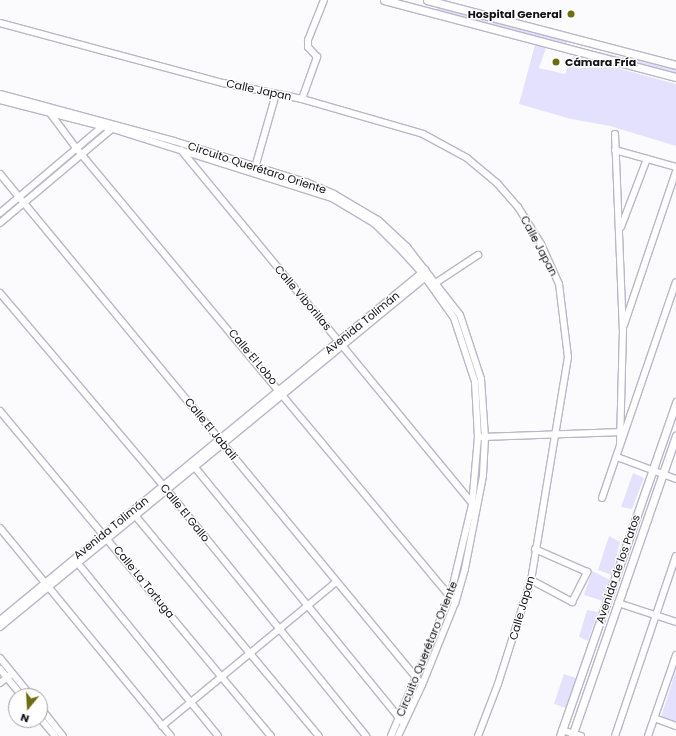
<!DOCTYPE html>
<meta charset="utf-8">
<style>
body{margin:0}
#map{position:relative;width:676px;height:736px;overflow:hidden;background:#fbfbfe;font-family:Poppins,sans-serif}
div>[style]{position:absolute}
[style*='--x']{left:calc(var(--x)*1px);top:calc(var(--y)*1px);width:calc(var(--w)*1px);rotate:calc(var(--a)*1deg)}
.green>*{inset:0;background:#e3e1fe}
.roads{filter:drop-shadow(1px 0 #b9b7c8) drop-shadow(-1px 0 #b9b7c8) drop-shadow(0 1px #b9b7c8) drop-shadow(0 -1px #b9b7c8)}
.minor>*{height:6px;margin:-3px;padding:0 3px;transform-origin:3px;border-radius:3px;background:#fff}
.tertiary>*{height:7px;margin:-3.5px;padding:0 3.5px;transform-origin:3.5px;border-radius:3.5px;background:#fff}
.dots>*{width:11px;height:11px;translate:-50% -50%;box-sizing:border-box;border:2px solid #fff;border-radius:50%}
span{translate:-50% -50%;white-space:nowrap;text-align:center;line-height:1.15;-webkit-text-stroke:3px #fff;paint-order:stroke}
.poi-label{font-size:11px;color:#121117;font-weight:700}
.right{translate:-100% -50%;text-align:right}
.left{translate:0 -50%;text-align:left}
.street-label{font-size:11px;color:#121117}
.north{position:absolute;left:8px;top:688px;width:40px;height:40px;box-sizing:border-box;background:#fff;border:1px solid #a0a0a2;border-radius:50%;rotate:198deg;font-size:11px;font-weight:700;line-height:16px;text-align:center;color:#121117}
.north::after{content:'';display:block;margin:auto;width:14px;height:18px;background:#6d6d0f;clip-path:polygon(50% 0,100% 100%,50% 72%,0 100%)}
</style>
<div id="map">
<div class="green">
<div style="clip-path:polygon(437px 8px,567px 41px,567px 44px,436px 11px)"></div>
<div style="clip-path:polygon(535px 45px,546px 48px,539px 68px,565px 74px,573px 56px,676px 84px,676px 146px,610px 126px,571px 119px,519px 104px)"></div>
<div style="clip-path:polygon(586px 49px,676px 69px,676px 74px,585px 52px)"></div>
<div style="clip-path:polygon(633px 473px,644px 478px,632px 509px,621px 507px)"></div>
<div style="clip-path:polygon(609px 536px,620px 542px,612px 575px,598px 570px)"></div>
<div style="clip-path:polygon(592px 571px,610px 580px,603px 601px,584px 595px)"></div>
<div style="clip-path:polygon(587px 610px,598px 612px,588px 641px,579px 637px)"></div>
<div style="clip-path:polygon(676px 670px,676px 722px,661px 717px)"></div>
<div style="clip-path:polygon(564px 674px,576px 678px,566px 708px,554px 704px)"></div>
</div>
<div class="roads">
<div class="minor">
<div style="--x:0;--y:23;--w:231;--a:15.1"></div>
<div style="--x:223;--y:83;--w:81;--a:11.4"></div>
<div style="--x:302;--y:99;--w:126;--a:16.1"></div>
<div style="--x:423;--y:134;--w:50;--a:28.6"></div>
<div style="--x:467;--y:158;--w:39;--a:40"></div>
<div style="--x:497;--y:183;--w:32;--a:49"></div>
<div style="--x:518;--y:207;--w:44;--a:58.1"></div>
<div style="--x:541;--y:244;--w:44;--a:65.8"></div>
<div style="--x:559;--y:284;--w:74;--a:83"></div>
<div style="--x:568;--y:357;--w:226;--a:99.4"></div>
<div style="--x:531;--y:580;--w:109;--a:107.6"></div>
<div style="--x:498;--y:684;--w:56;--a:111"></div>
<div style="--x:0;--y:94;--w:180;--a:15.1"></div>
<div style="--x:174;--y:141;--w:138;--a:17.3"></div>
<div style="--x:306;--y:182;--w:30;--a:23"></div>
<div style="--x:334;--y:194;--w:51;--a:30.6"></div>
<div style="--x:378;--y:220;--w:40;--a:43"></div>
<div style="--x:407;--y:247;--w:86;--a:52.1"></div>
<div style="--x:460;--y:315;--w:67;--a:71.8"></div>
<div style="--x:481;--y:379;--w:58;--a:86.1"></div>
<div style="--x:485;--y:437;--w:39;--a:93"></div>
<div style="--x:483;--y:476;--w:95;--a:101"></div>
<div style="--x:465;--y:569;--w:35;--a:106"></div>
<div style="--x:455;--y:603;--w:88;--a:111.9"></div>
<div style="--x:422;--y:685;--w:56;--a:115.2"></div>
<div style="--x:302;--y:99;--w:45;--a:-70.3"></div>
<div style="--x:317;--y:57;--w:13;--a:-132"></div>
<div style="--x:308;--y:47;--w:7;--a:-90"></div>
<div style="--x:308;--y:40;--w:43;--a:-68.2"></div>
<div style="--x:0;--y:100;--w:117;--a:14.4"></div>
<div style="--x:113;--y:129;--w:230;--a:17.5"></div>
<div style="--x:332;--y:198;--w:49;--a:30.8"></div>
<div style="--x:374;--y:223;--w:41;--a:45"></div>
<div style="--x:403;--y:252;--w:28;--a:48"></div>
<div style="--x:422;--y:273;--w:55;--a:54.6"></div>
<div style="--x:454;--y:318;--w:67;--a:71.8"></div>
<div style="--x:475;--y:382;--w:55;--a:86.9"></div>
<div style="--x:478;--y:437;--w:68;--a:95"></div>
<div style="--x:472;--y:505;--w:95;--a:103.4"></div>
<div style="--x:450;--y:597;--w:151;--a:113"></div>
<div style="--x:50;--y:113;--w:44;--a:53.4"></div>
<div style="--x:76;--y:148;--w:587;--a:50.18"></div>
<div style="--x:615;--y:134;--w:195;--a:87.7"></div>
<div style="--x:623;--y:329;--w:116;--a:91.5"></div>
<div style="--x:181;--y:150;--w:461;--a:50.5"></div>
<div style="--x:615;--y:150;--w:63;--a:15.6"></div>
<div style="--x:254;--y:171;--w:80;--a:-74.1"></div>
<div style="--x:0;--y:174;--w:658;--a:50.43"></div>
<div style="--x:0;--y:213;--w:136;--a:-40.2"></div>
<div style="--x:0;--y:223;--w:150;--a:-40.1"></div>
<div style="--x:621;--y:227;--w:73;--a:-69.1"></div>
<div style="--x:434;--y:284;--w:53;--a:-33.4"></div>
<div style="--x:0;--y:293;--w:252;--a:49.7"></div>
<div style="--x:163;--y:485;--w:323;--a:51"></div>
<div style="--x:624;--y:325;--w:163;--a:-71.3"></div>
<div style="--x:0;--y:411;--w:423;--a:50.2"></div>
<div style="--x:482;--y:437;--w:141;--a:-2"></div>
<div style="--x:617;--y:457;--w:63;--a:20.4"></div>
<div style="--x:193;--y:465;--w:330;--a:50.8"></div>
<div style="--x:602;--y:498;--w:228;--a:-71.1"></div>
<div style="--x:133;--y:513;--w:290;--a:50.2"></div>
<div style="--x:0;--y:528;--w:269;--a:50.6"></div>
<div style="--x:76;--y:561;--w:225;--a:50.9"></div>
<div style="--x:531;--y:580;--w:47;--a:28.2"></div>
<div style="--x:572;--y:602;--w:34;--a:-63"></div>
<div style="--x:587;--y:572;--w:57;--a:-156.1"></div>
<div style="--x:618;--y:603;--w:61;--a:18.1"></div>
<div style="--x:0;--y:620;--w:551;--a:-39.47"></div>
<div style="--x:0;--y:627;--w:554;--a:-39.43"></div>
<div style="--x:0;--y:658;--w:49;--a:50.8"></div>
<div style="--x:0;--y:669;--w:35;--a:51"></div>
<div style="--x:0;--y:683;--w:13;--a:-39"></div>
<div style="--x:40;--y:707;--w:37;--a:52"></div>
<div style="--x:40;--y:718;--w:23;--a:50"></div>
<div style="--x:654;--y:718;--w:23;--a:20"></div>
<div style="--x:162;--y:726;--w:226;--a:-39.6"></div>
<div style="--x:562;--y:730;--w:20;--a:18"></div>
<div style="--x:615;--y:736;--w:190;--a:-71.3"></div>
<div style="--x:648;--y:736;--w:86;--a:-70.9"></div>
</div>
<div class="tertiary">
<div style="--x:384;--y:0;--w:302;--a:14.8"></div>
<div style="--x:427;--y:0;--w:257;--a:14.6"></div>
<div style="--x:560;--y:736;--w:354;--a:-70.8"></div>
<div style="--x:572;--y:736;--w:318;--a:-70.9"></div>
</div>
</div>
<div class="dots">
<div style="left:571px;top:14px;background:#6d6d0f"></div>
<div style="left:556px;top:62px;background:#6d6d0f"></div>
</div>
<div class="poi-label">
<span class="right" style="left:562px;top:14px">Hospital General</span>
<span class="left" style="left:565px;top:62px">Cámara Fría</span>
</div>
<div class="street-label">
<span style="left:259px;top:90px;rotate:12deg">Calle Japan</span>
<span style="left:257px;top:168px;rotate:18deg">Circuito Querétaro Oriente</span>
<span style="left:539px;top:246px;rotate:62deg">Calle Japan</span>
<span style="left:303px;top:298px;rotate:50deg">Calle Viborillas</span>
<span style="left:362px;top:323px;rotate:-39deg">Avenida Tolimán</span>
<span style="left:253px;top:357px;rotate:50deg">Calle El Lobo</span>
<span style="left:211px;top:429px;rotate:51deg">Calle El Jabalí</span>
<span style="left:185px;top:513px;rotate:51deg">Calle El Gallo</span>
<span style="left:111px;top:528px;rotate:-39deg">Avenida Tolimán</span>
<span style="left:618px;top:569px;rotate:-71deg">Avenida de los Patos</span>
<span style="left:144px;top:582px;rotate:51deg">Calle La Tortuga</span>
<span style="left:522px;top:608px;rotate:-74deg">Calle Japan</span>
<span style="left:427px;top:649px;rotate:-68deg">Circuito Querétaro Oriente</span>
</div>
<div class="north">N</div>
</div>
